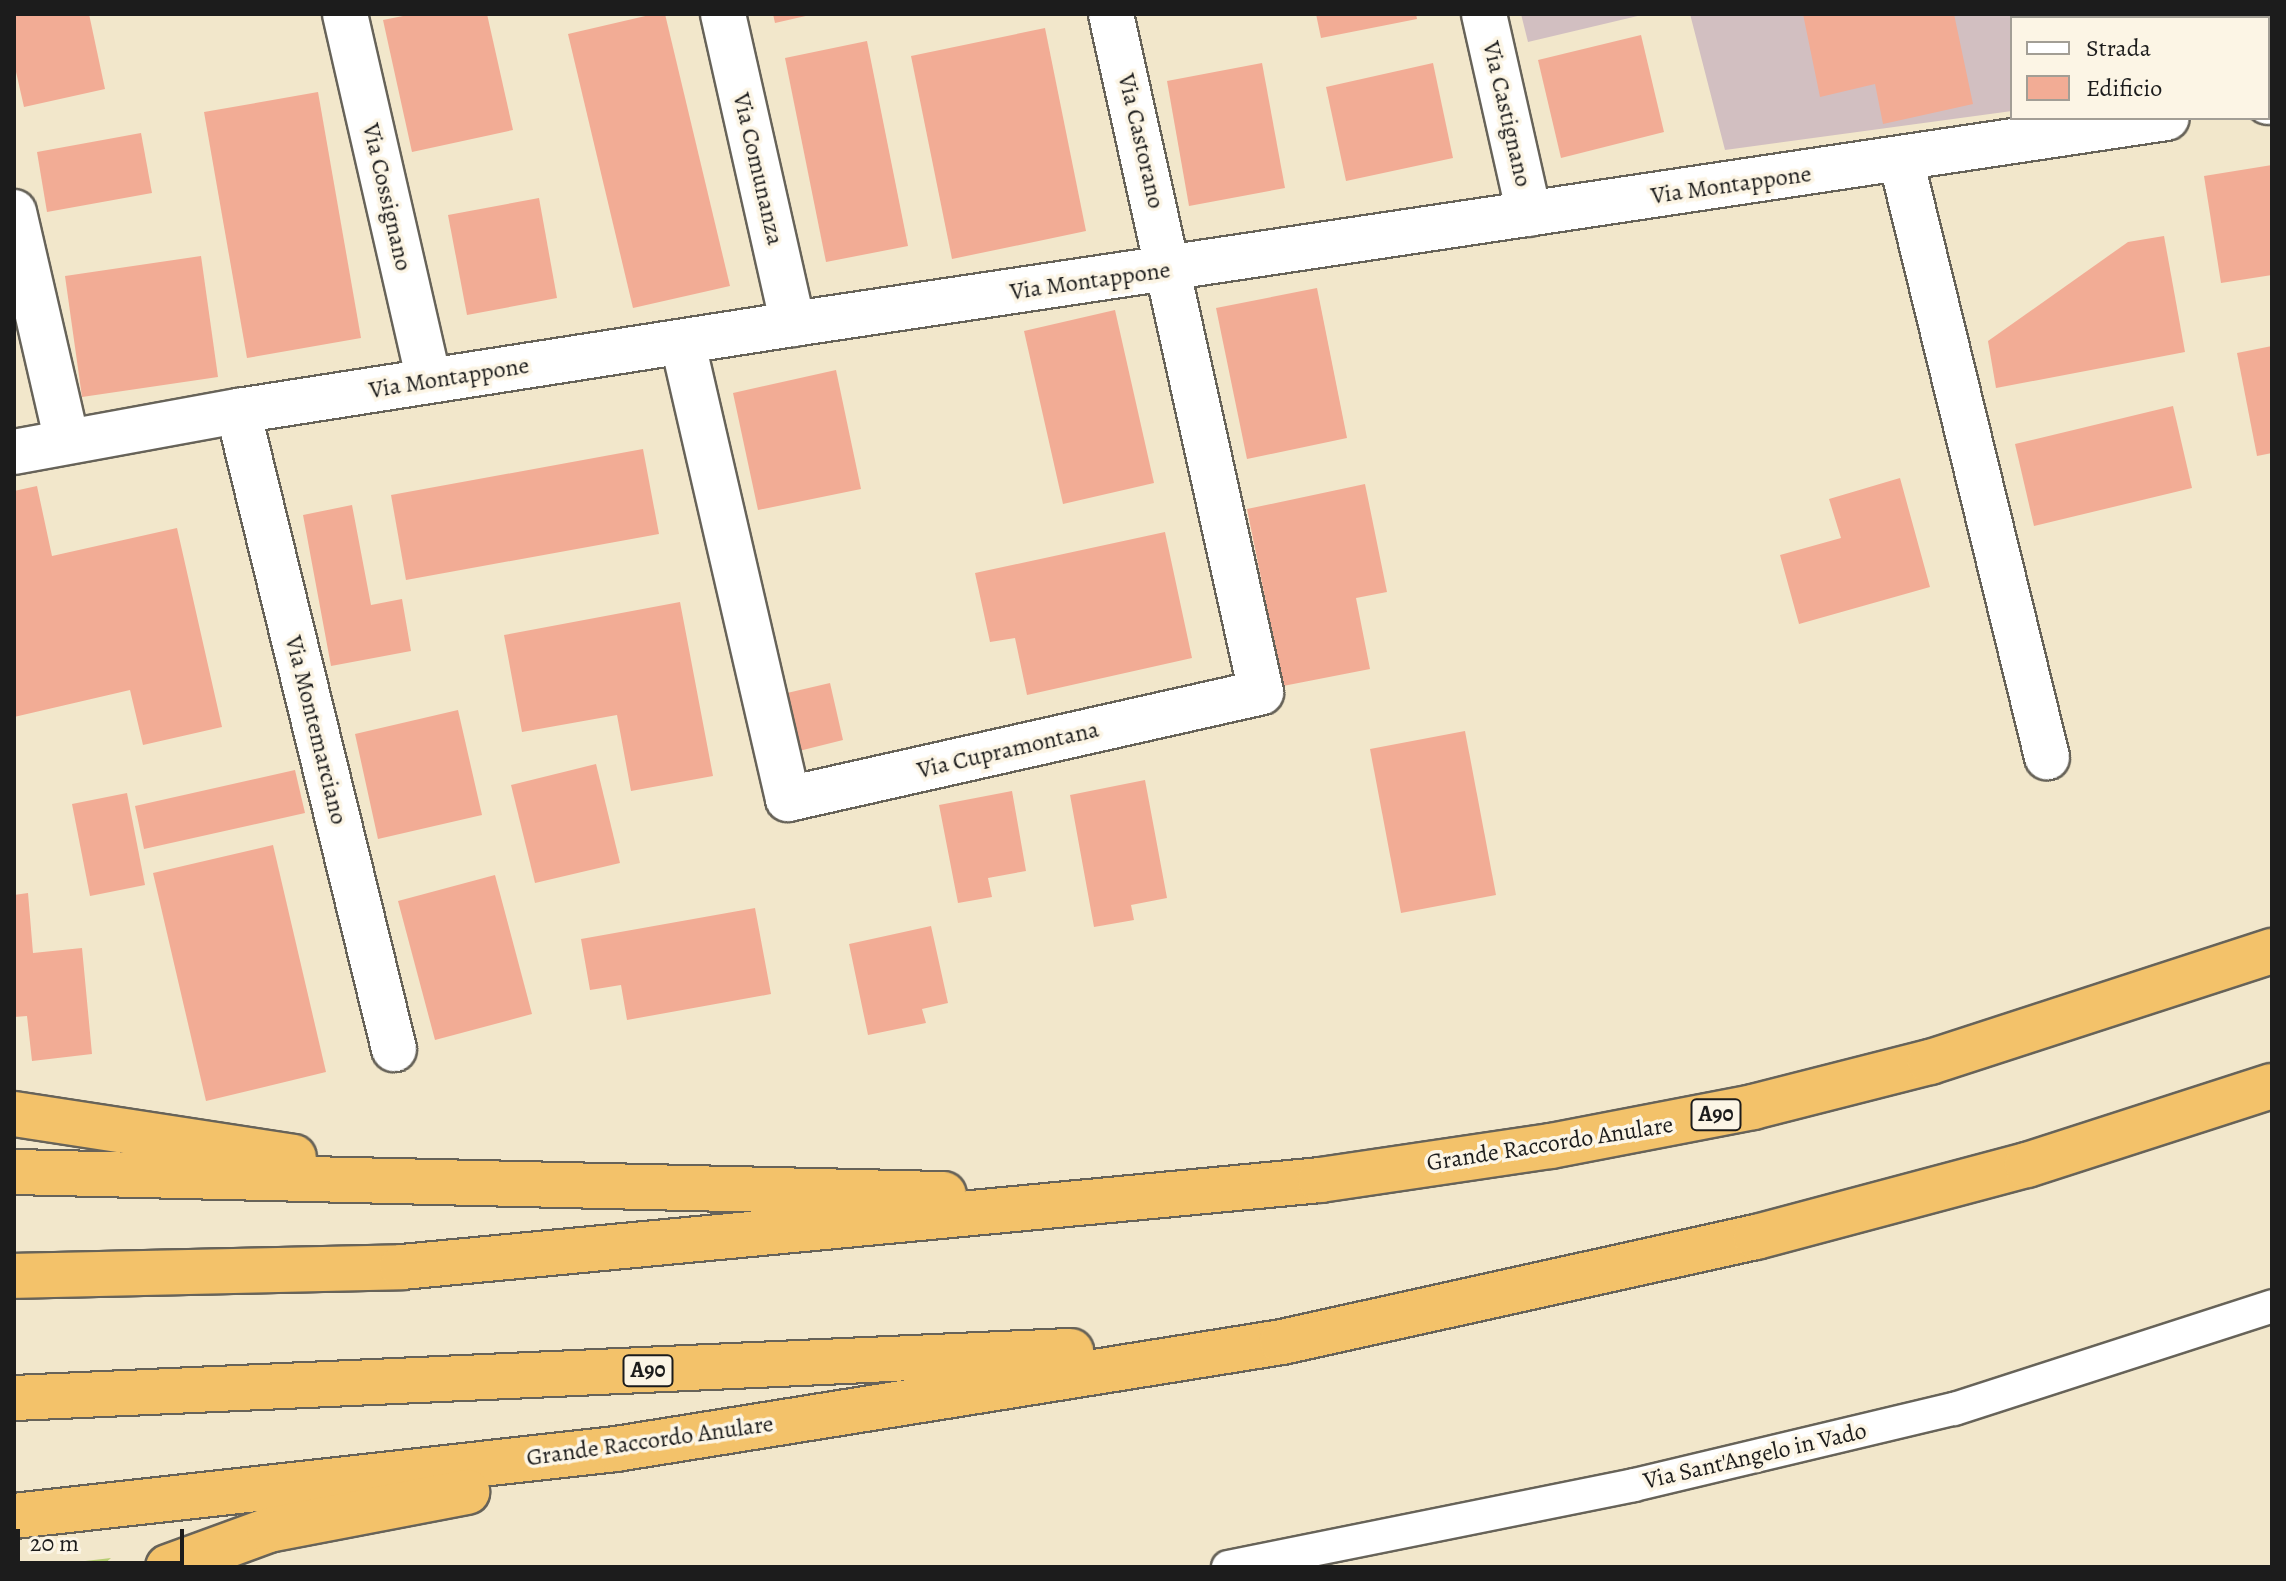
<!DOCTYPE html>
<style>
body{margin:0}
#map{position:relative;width:2286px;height:1581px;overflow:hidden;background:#f2e7cb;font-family:Alegreya,serif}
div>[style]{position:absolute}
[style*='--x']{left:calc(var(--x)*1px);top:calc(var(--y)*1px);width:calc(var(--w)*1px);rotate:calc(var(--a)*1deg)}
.industrial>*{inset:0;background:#d2bfc1}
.green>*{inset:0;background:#b6cd72}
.building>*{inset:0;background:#f2ac95}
.roads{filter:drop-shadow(2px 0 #676359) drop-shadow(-2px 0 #676359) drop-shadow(0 2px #676359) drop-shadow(0 -2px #676359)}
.lane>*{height:32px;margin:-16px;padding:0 16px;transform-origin:16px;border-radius:16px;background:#fff}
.street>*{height:44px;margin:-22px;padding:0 22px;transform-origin:22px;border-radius:22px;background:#fff}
.highway>*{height:44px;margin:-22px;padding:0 22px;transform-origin:22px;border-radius:22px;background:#f3c26a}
span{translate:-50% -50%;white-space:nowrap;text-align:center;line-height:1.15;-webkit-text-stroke:7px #fcf5e5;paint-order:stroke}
.shield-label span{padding:2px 6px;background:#fcf5e5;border:2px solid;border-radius:6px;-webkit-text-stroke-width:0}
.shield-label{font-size:22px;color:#1c1c1c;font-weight:700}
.street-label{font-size:24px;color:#1c1c1c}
.frame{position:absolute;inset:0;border:16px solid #1c1c1c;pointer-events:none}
.legend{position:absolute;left:2010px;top:16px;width:260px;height:104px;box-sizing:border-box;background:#fcf5e5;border:2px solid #a29e95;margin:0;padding:10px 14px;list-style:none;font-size:24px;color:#1c1c1c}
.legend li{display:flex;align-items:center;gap:16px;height:40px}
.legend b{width:40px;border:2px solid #a29e95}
.scale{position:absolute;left:16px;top:1529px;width:168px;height:36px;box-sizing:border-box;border:4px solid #1c1c1c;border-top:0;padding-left:10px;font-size:24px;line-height:28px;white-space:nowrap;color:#1c1c1c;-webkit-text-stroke:6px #fcf5e5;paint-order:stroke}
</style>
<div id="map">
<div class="industrial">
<div style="clip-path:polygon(1521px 14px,1646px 14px,1528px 42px)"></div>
<div style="clip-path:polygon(1690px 14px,2063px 14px,2064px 18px,2012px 18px,2012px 111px,1725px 150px)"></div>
</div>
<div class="green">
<div style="clip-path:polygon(111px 1558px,101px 1567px,34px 1567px)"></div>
</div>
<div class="building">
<div style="clip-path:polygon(14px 14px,89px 14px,105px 89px,24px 107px,14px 63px)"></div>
<div style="clip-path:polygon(413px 14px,487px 14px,513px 130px,412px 152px,383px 20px)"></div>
<div style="clip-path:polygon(654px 14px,665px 14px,730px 286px,633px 308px,568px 34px)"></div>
<div style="clip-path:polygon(773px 14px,810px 14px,810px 15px,775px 23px)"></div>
<div style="clip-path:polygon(1316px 14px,1416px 14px,1417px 19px,1321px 38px)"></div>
<div style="clip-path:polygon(1803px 14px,1954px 14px,1973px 104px,1883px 124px,1875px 84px,1820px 97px)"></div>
<div style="clip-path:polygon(1045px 28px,1086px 231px,952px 259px,911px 56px)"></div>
<div style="clip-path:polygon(1641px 35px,1664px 132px,1561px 158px,1538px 60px)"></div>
<div style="clip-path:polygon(867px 41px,908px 246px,826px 262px,785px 58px)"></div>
<div style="clip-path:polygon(1262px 63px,1285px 188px,1189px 206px,1167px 81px)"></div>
<div style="clip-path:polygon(1433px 63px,1453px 158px,1346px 181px,1326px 87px)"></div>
<div style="clip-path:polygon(318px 92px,361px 338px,247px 358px,204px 112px)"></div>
<div style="clip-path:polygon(141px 133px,152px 193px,47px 212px,37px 152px)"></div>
<div style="clip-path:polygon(2272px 165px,2272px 275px,2221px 283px,2204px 176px)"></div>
<div style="clip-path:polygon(539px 198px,557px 298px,467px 315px,448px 215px)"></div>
<div style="clip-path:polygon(2164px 236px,2185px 352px,1996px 388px,1988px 341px,2128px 242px)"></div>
<div style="clip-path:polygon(201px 256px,218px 377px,82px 397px,65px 276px)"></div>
<div style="clip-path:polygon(1317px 288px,1347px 438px,1247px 459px,1216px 308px)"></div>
<div style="clip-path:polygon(1115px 310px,1154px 483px,1063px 504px,1024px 331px)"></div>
<div style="clip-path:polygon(2272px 346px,2272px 453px,2257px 456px,2237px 353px)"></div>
<div style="clip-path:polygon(836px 370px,861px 489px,758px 510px,733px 393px)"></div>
<div style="clip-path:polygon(2173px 406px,2192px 488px,2034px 526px,2015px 444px)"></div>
<div style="clip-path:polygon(643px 449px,659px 534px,406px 580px,391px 495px)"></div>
<div style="clip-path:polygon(1900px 478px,1930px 587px,1799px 624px,1780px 555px,1841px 538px,1829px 499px)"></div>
<div style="clip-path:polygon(1365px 484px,1387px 592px,1356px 598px,1370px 669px,1283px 686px,1247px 509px)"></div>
<div style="clip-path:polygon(37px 486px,52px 556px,177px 528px,222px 727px,143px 745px,130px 690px,14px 717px,14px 491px)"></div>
<div style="clip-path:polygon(352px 505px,371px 605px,402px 599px,411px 651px,331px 666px,303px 515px)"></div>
<div style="clip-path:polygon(1165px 532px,1192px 658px,1027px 695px,1015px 638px,990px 642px,975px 573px)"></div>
<div style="clip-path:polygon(680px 602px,713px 776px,631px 791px,617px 715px,522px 732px,504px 635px)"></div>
<div style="clip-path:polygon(830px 683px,843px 740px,799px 751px,787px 693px)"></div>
<div style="clip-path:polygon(458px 710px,482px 815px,378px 839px,355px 734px)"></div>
<div style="clip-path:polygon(1465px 731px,1496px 895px,1401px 913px,1370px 749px)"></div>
<div style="clip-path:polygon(596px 764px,620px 863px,535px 883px,511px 785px)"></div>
<div style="clip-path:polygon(295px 770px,305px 813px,144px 849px,135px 806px)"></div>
<div style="clip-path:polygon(1145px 780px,1167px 898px,1131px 905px,1134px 920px,1094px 927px,1070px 795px)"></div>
<div style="clip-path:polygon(1012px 791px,1026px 871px,988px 878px,992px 897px,958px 903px,939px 805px)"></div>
<div style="clip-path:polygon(127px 793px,145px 885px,90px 896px,72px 804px)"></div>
<div style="clip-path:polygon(273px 845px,326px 1072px,206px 1101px,153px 873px)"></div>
<div style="clip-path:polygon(495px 875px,532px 1014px,435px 1040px,398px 901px)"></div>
<div style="clip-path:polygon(28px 893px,33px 953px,82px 948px,92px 1054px,32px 1061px,27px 1016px,14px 1017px,14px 895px)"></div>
<div style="clip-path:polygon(755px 908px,771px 994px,627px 1020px,621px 985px,590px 990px,581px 939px)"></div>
<div style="clip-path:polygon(931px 926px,948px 1003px,922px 1009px,926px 1023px,868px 1035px,849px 944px)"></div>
</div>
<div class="roads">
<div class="lane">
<div style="--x:1228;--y:1567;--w:414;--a:-11.4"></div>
<div style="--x:1634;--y:1485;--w:329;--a:-13.4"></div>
<div style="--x:1954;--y:1409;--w:334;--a:-17.9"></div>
</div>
<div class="street">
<div style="--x:345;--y:14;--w:376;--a:77.1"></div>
<div style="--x:723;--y:14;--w:318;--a:77.3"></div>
<div style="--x:1484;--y:14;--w:205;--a:77.3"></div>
<div style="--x:2268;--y:102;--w:4;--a:-14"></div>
<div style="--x:1901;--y:160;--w:615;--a:76.26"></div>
<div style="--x:14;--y:212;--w:235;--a:77"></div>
<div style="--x:683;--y:344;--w:467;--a:77"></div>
<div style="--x:788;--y:799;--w:485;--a:-12.7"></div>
<div style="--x:1261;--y:692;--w:694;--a:-102.48"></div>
<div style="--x:238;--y:411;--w:657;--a:76.26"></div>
<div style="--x:14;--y:452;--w:228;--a:-10.4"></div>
<div style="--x:238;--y:411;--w:562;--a:-8.91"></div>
<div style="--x:793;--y:324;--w:1389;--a:-8.53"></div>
</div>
<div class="highway">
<div style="--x:14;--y:1114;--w:283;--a:8.7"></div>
<div style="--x:14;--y:1172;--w:930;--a:1.36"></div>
<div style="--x:14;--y:1276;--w:388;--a:-1.3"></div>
<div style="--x:402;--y:1267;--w:922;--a:-5.41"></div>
<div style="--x:1320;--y:1180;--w:233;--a:-8.4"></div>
<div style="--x:1551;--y:1146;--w:206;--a:-10.9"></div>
<div style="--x:1753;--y:1107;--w:183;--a:-14.3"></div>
<div style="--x:1930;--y:1062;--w:360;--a:-18"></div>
<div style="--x:14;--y:1398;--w:1058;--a:-2.55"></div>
<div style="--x:14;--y:1516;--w:606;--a:-6.35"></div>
<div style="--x:616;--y:1449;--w:675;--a:-9.13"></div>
<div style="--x:1282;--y:1342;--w:485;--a:-12.5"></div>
<div style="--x:1756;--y:1237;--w:280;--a:-14.9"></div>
<div style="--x:2027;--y:1165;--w:257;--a:-17.9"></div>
<div style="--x:168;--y:1567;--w:108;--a:-20.1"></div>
<div style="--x:269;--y:1530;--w:202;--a:-10.9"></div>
</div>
</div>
<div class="shield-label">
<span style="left:1716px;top:1115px">A90</span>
<span style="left:648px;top:1371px">A90</span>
</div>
<div class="street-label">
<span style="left:1507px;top:114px;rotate:77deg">Via Castignano</span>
<span style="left:1141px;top:141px;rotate:77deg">Via Castorano</span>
<span style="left:758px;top:169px;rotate:77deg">Via Comunanza</span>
<span style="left:1731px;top:185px;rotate:-8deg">Via Montappone</span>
<span style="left:387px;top:197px;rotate:77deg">Via Cossignano</span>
<span style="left:1090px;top:281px;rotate:-8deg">Via Montappone</span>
<span style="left:449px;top:378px;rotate:-9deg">Via Montappone</span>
<span style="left:316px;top:730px;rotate:76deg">Via Montemarciano</span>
<span style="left:1008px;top:750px;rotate:-13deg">Via Cupramontana</span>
<span style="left:1550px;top:1144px;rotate:-9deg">Grande Raccordo Anulare</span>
<span style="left:650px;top:1441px;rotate:-8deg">Grande Raccordo Anulare</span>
<span style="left:1755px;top:1456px;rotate:-13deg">Via Sant'Angelo in Vado</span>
</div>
<div class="frame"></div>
<ul class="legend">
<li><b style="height:10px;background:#fff"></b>Strada</li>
<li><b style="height:22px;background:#f2ac95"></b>Edificio</li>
</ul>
<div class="scale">20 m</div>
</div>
